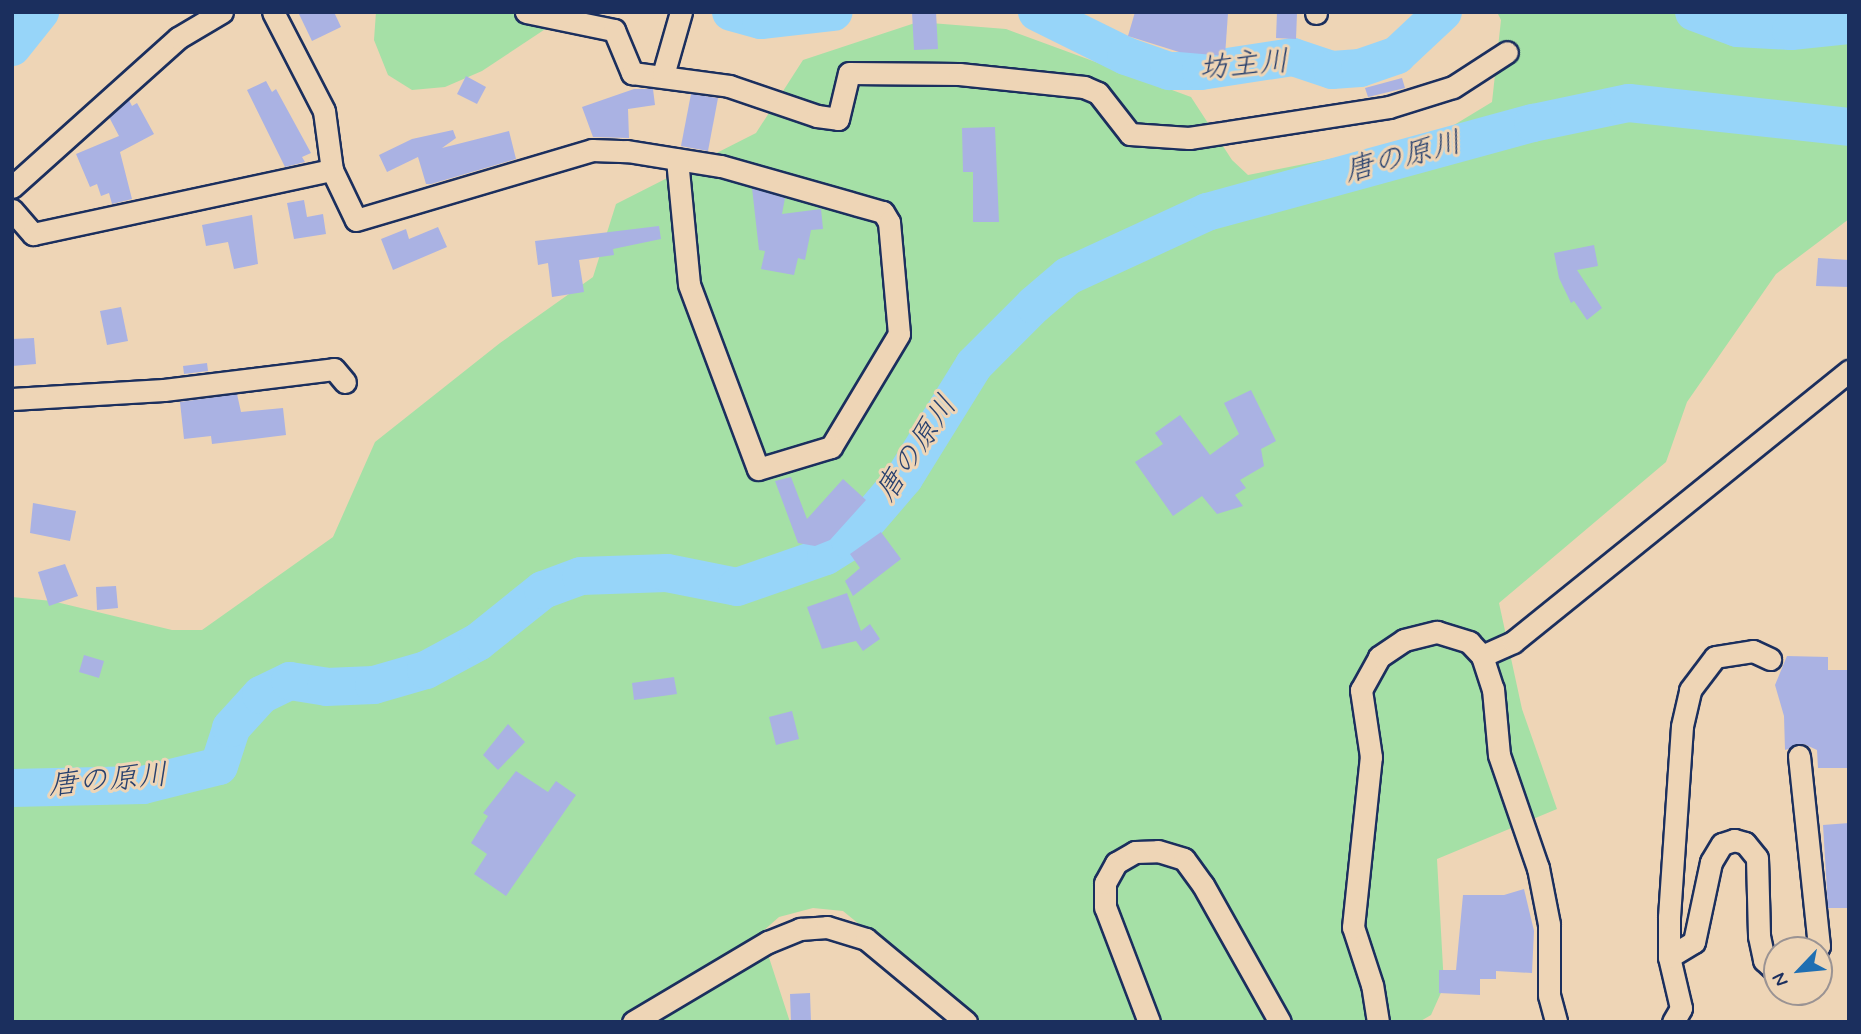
<!DOCTYPE html>
<meta charset="utf-8">
<style>
body{margin:0}
#map{position:relative;width:1861px;height:1034px;overflow:hidden;background:#eed5b6;font-family:Mynerve,"Klee One",sans-serif}
div>[style]{position:absolute}
[style*='--x']{left:calc(var(--x)*1px);top:calc(var(--y)*1px);width:calc(var(--w)*1px);rotate:calc(var(--a)*1deg)}
.green>*{inset:0;background:#a5e0a6}
.river>*{height:38px;margin:-19px;padding:0 19px;transform-origin:19px;border-radius:19px;background:#97d5f9}
.building>*{inset:0;background:#aab2e3}
.roads{filter:drop-shadow(2px 0 #1b2f5e) drop-shadow(-2px 0 #1b2f5e) drop-shadow(0 2px #1b2f5e) drop-shadow(0 -2px #1b2f5e)}
.minor>*{height:21px;margin:-10.5px;padding:0 10.5px;transform-origin:10.5px;border-radius:10.5px;background:#eed5b6}
span{translate:-50% -50%;white-space:nowrap;text-align:center;line-height:1.15;-webkit-text-stroke:6px #eed5b6;paint-order:stroke}
.water-label{font-size:30px;color:#27406e;font-style:italic}
.frame{position:absolute;inset:0;border:14px solid #1b2f5e;pointer-events:none}
.north{position:absolute;left:1763px;top:936px;width:70px;height:70px;box-sizing:border-box;background:#eed5b6;border:2px solid #9a9393;border-radius:50%;rotate:244deg;font-size:19px;font-weight:700;line-height:28px;text-align:center;color:#1b2f5e}
.north::after{content:'';display:block;margin:auto;width:24px;height:32px;background:#1f6fb2;clip-path:polygon(50% 0,100% 100%,50% 72%,0 100%)}
</style>
<div id="map">
<div class="green">
<div style="clip-path:polygon(376px 12px,571px 12px,482px 71px,445px 87px,412px 90px,388px 75px,374px 40px)"></div>
<div style="clip-path:polygon(1497px 12px,1849px 12px,1849px 219px,1776px 274px,1687px 402px,1666px 462px,1499px 603px,1522px 709px,1557px 809px,1437px 859px,1444px 986px,1431px 1015px,1419px 1022px,979px 1022px,843px 911px,813px 908px,779px 917px,761px 933px,790px 1022px,12px 1022px,12px 597px,52px 601px,172px 630px,202px 630px,333px 537px,375px 442px,500px 343px,593px 277px,616px 204px,756px 133px,803px 60px,918px 22px,1006px 29px,1191px 97px,1232px 160px,1248px 175px,1431px 139px,1492px 102px,1501px 20px)"></div>
</div>
<div class="river">
<div style="--x:731;--y:12;--w:31;--a:15"></div>
<div style="--x:761;--y:20;--w:73;--a:-6.3"></div>
<div style="--x:1037;--y:12;--w:99;--a:26.3"></div>
<div style="--x:1126;--y:56;--w:46;--a:19.2"></div>
<div style="--x:1169;--y:71;--w:32;--a:0"></div>
<div style="--x:1201;--y:71;--w:93;--a:-8.7"></div>
<div style="--x:1293;--y:57;--w:41;--a:18.4"></div>
<div style="--x:1332;--y:70;--w:28;--a:-4"></div>
<div style="--x:1360;--y:68;--w:39;--a:-19"></div>
<div style="--x:1397;--y:55;--w:63;--a:-43.1"></div>
<div style="--x:1694;--y:12;--w:46;--a:20.4"></div>
<div style="--x:1737;--y:28;--w:54;--a:3.2"></div>
<div style="--x:1791;--y:31;--w:58;--a:-5.9"></div>
<div style="--x:12;--y:47;--w:45;--a:-51.3"></div>
<div style="--x:12;--y:788;--w:131;--a:-1.3"></div>
<div style="--x:143;--y:785;--w:78;--a:-14"></div>
<div style="--x:219;--y:766;--w:40;--a:-72"></div>
<div style="--x:231;--y:728;--w:45;--a:-47.7"></div>
<div style="--x:261;--y:695;--w:32;--a:-26"></div>
<div style="--x:290;--y:681;--w:36;--a:9"></div>
<div style="--x:326;--y:687;--w:48;--a:-2.4"></div>
<div style="--x:374;--y:685;--w:54;--a:-16.1"></div>
<div style="--x:426;--y:670;--w:59;--a:-28.3"></div>
<div style="--x:478;--y:642;--w:83;--a:-38.7"></div>
<div style="--x:543;--y:590;--w:40;--a:-20.2"></div>
<div style="--x:581;--y:576;--w:86;--a:-2"></div>
<div style="--x:667;--y:573;--w:71;--a:11.3"></div>
<div style="--x:737;--y:587;--w:94;--a:-19.2"></div>
<div style="--x:826;--y:556;--w:28;--a:-32"></div>
<div style="--x:850;--y:541;--w:83;--a:-49.4"></div>
<div style="--x:904;--y:478;--w:133;--a:-58.2"></div>
<div style="--x:974;--y:365;--w:85;--a:-45"></div>
<div style="--x:1034;--y:305;--w:45;--a:-40.5"></div>
<div style="--x:1068;--y:276;--w:153;--a:-24.7"></div>
<div style="--x:1207;--y:212;--w:338;--a:-15.3"></div>
<div style="--x:1533;--y:123;--w:98;--a:-11.8"></div>
<div style="--x:1629;--y:103;--w:221;--a:6.2"></div>
</div>
<div class="building">
<div style="clip-path:polygon(298px 12px,334px 12px,341px 27px,312px 41px)"></div>
<div style="clip-path:polygon(912px 12px,936px 12px,938px 49px,914px 50px)"></div>
<div style="clip-path:polygon(1135px 12px,1228px 13px,1225px 56px,1179px 52px,1128px 36px)"></div>
<div style="clip-path:polygon(1277px 12px,1297px 13px,1296px 39px,1276px 38px)"></div>
<div style="clip-path:polygon(466px 76px,486px 87px,477px 104px,457px 94px)"></div>
<div style="clip-path:polygon(1402px 78px,1405px 88px,1368px 97px,1365px 88px)"></div>
<div style="clip-path:polygon(266px 81px,272px 92px,276px 89px,311px 153px,302px 157px,305px 162px,285px 167px,247px 90px)"></div>
<div style="clip-path:polygon(634px 89px,653px 89px,655px 105px,628px 109px,629px 138px,593px 137px,582px 107px)"></div>
<div style="clip-path:polygon(691px 94px,718px 98px,708px 151px,681px 146px)"></div>
<div style="clip-path:polygon(129px 100px,132px 106px,137px 103px,154px 134px,120px 152px,132px 199px,112px 204px,109px 193px,101px 196px,97px 184px,90px 187px,76px 154px,119px 136px,109px 117px)"></div>
<div style="clip-path:polygon(995px 127px,999px 222px,973px 222px,973px 172px,963px 172px,962px 128px)"></div>
<div style="clip-path:polygon(453px 130px,456px 138px,442px 148px,509px 131px,516px 159px,431px 184px,426px 184px,418px 157px,387px 172px,379px 155px,412px 139px)"></div>
<div style="clip-path:polygon(752px 188px,785px 198px,782px 214px,821px 209px,823px 229px,811px 230px,805px 260px,798px 258px,794px 275px,761px 269px,765px 251px,759px 250px)"></div>
<div style="clip-path:polygon(304px 200px,307px 217px,323px 214px,326px 234px,294px 239px,287px 203px)"></div>
<div style="clip-path:polygon(252px 215px,258px 264px,234px 269px,228px 242px,206px 246px,202px 225px)"></div>
<div style="clip-path:polygon(659px 226px,661px 239px,613px 249px,614px 255px,579px 260px,584px 292px,552px 297px,548px 263px,538px 265px,535px 241px)"></div>
<div style="clip-path:polygon(438px 227px,447px 247px,393px 270px,381px 239px,406px 229px,409px 239px)"></div>
<div style="clip-path:polygon(1594px 245px,1598px 266px,1577px 270px,1602px 308px,1587px 320px,1574px 301px,1571px 303px,1559px 278px,1554px 253px)"></div>
<div style="clip-path:polygon(1818px 258px,1849px 260px,1849px 287px,1816px 286px)"></div>
<div style="clip-path:polygon(121px 307px,128px 341px,107px 345px,100px 311px)"></div>
<div style="clip-path:polygon(34px 338px,36px 364px,12px 366px,12px 339px)"></div>
<div style="clip-path:polygon(207px 363px,208px 371px,184px 374px,183px 366px)"></div>
<div style="clip-path:polygon(1251px 390px,1276px 441px,1261px 449px,1264px 466px,1240px 480px,1246px 488px,1235px 495px,1243px 506px,1217px 514px,1202px 496px,1173px 516px,1135px 462px,1163px 444px,1155px 433px,1180px 415px,1210px 455px,1239px 434px,1224px 403px)"></div>
<div style="clip-path:polygon(237px 394px,241px 412px,283px 408px,286px 435px,212px 444px,211px 436px,184px 439px,180px 402px)"></div>
<div style="clip-path:polygon(791px 477px,807px 519px,843px 479px,866px 500px,830px 540px,815px 546px,798px 543px,775px 481px)"></div>
<div style="clip-path:polygon(33px 503px,76px 511px,70px 541px,30px 533px)"></div>
<div style="clip-path:polygon(881px 532px,901px 559px,853px 596px,845px 581px,860px 568px,850px 554px)"></div>
<div style="clip-path:polygon(65px 564px,78px 596px,49px 606px,38px 572px)"></div>
<div style="clip-path:polygon(116px 586px,118px 608px,97px 610px,96px 587px)"></div>
<div style="clip-path:polygon(847px 593px,861px 631px,870px 624px,880px 639px,863px 651px,856px 641px,822px 649px,807px 607px)"></div>
<div style="clip-path:polygon(84px 655px,104px 661px,99px 678px,79px 672px)"></div>
<div style="clip-path:polygon(1787px 656px,1828px 657px,1828px 670px,1849px 670px,1849px 768px,1818px 768px,1817px 750px,1804px 744px,1785px 750px,1784px 716px,1775px 685px)"></div>
<div style="clip-path:polygon(674px 677px,677px 694px,634px 700px,632px 683px)"></div>
<div style="clip-path:polygon(792px 711px,799px 739px,776px 745px,769px 717px)"></div>
<div style="clip-path:polygon(508px 724px,525px 742px,498px 770px,483px 755px)"></div>
<div style="clip-path:polygon(516px 771px,548px 792px,556px 781px,576px 795px,506px 896px,474px 874px,487px 854px,471px 843px,488px 816px,483px 813px)"></div>
<div style="clip-path:polygon(1849px 823px,1849px 908px,1828px 908px,1823px 825px)"></div>
<div style="clip-path:polygon(1524px 889px,1534px 931px,1532px 973px,1496px 971px,1496px 979px,1480px 979px,1480px 995px,1439px 993px,1439px 970px,1456px 970px,1463px 895px,1504px 895px)"></div>
<div style="clip-path:polygon(810px 993px,811px 1022px,791px 1022px,790px 994px)"></div>
</div>
<div class="roads">
<div class="minor">
<div style="--x:273;--y:12;--w:111;--a:62.7"></div>
<div style="--x:324;--y:111;--w:60;--a:82.3"></div>
<div style="--x:332;--y:170;--w:55;--a:64.4"></div>
<div style="--x:356;--y:220;--w:246;--a:-16.5"></div>
<div style="--x:592;--y:150;--w:35;--a:2"></div>
<div style="--x:627;--y:151;--w:95;--a:9.1"></div>
<div style="--x:721;--y:166;--w:168;--a:15.9"></div>
<div style="--x:883;--y:212;--w:12;--a:59"></div>
<div style="--x:889;--y:222;--w:112;--a:84.9"></div>
<div style="--x:899;--y:334;--w:132;--a:121"></div>
<div style="--x:831;--y:447;--w:76;--a:163.2"></div>
<div style="--x:758;--y:469;--w:197;--a:-110.5"></div>
<div style="--x:689;--y:284;--w:125;--a:-95.5"></div>
<div style="--x:526;--y:12;--w:90;--a:11.6"></div>
<div style="--x:614;--y:30;--w:47;--a:67.3"></div>
<div style="--x:632;--y:73;--w:98;--a:7.6"></div>
<div style="--x:729;--y:86;--w:93;--a:18.8"></div>
<div style="--x:817;--y:116;--w:21;--a:8"></div>
<div style="--x:838;--y:119;--w:47;--a:-76.6"></div>
<div style="--x:849;--y:73;--w:110;--a:0.5"></div>
<div style="--x:959;--y:74;--w:126;--a:5.9"></div>
<div style="--x:1084;--y:87;--w:15;--a:23"></div>
<div style="--x:1098;--y:93;--w:52;--a:52"></div>
<div style="--x:1130;--y:134;--w:59;--a:3.9"></div>
<div style="--x:1189;--y:138;--w:202;--a:-8.8"></div>
<div style="--x:1389;--y:107;--w:67;--a:-17.4"></div>
<div style="--x:1453;--y:87;--w:64;--a:-32.9"></div>
<div style="--x:1316;--y:12;--w:1;--a:90"></div>
<div style="--x:663;--y:75;--w:66;--a:-74.1"></div>
<div style="--x:12;--y:187;--w:223;--a:-41.9"></div>
<div style="--x:178;--y:38;--w:51;--a:-30.6"></div>
<div style="--x:12;--y:210;--w:32;--a:49"></div>
<div style="--x:33;--y:234;--w:306;--a:-12.1"></div>
<div style="--x:12;--y:399;--w:152;--a:-3.4"></div>
<div style="--x:164;--y:390;--w:171;--a:-7"></div>
<div style="--x:334;--y:369;--w:17;--a:50"></div>
<div style="--x:1482;--y:656;--w:34;--a:-24"></div>
<div style="--x:1513;--y:642;--w:432;--a:-38.9"></div>
<div style="--x:1799;--y:756;--w:191;--a:84"></div>
<div style="--x:1819;--y:946;--w:5;--a:127"></div>
<div style="--x:1669;--y:957;--w:29;--a:-31"></div>
<div style="--x:1694;--y:942;--w:82;--a:-78"></div>
<div style="--x:1711;--y:862;--w:21;--a:-59"></div>
<div style="--x:1722;--y:844;--w:13;--a:-18"></div>
<div style="--x:1734;--y:840;--w:11;--a:15"></div>
<div style="--x:1745;--y:843;--w:19;--a:51"></div>
<div style="--x:1757;--y:858;--w:78;--a:88.5"></div>
<div style="--x:1759;--y:936;--w:25;--a:78"></div>
<div style="--x:1764;--y:960;--w:18;--a:43"></div>
<div style="--x:633;--y:1022;--w:157;--a:-30.7"></div>
<div style="--x:768;--y:942;--w:35;--a:-22"></div>
<div style="--x:800;--y:929;--w:27;--a:-4"></div>
<div style="--x:827;--y:927;--w:41;--a:17.1"></div>
<div style="--x:866;--y:939;--w:130;--a:39.7"></div>
<div style="--x:1149;--y:1022;--w:123;--a:-110.9"></div>
<div style="--x:1105;--y:907;--w:24;--a:-90"></div>
<div style="--x:1105;--y:883;--w:23;--a:-61"></div>
<div style="--x:1116;--y:863;--w:22;--a:-30"></div>
<div style="--x:1135;--y:852;--w:23;--a:-2"></div>
<div style="--x:1158;--y:851;--w:27;--a:17"></div>
<div style="--x:1184;--y:859;--w:32;--a:54"></div>
<div style="--x:1203;--y:885;--w:157;--a:60.7"></div>
<div style="--x:1378;--y:1022;--w:37;--a:-99"></div>
<div style="--x:1372;--y:985;--w:61;--a:-108.1"></div>
<div style="--x:1353;--y:927;--w:171;--a:-84"></div>
<div style="--x:1371;--y:757;--w:68;--a:-98.5"></div>
<div style="--x:1361;--y:690;--w:38;--a:-61"></div>
<div style="--x:1379;--y:657;--w:30;--a:-34"></div>
<div style="--x:1404;--y:640;--w:34;--a:-14"></div>
<div style="--x:1437;--y:632;--w:34;--a:17"></div>
<div style="--x:1469;--y:642;--w:19;--a:47"></div>
<div style="--x:1482;--y:656;--w:35;--a:72"></div>
<div style="--x:1493;--y:689;--w:66;--a:84.8"></div>
<div style="--x:1499;--y:755;--w:120;--a:71"></div>
<div style="--x:1538;--y:868;--w:57;--a:78.9"></div>
<div style="--x:1549;--y:924;--w:71;--a:90"></div>
<div style="--x:1549;--y:995;--w:28;--a:75"></div>
<div style="--x:1673;--y:1022;--w:16;--a:-60"></div>
<div style="--x:1681;--y:1008;--w:52;--a:-103.2"></div>
<div style="--x:1669;--y:957;--w:40;--a:-90"></div>
<div style="--x:1669;--y:917;--w:191;--a:-86.1"></div>
<div style="--x:1682;--y:726;--w:37;--a:-77"></div>
<div style="--x:1690;--y:690;--w:41;--a:-52.9"></div>
<div style="--x:1715;--y:657;--w:38;--a:-9"></div>
<div style="--x:1753;--y:651;--w:19;--a:25"></div>
</div>
</div>
<div class="water-label">
<span style="left:1244px;top:66px;rotate:-5deg">坊主川</span>
<span style="left:1403px;top:158px;rotate:-15deg">唐の原川</span>
<span style="left:917px;top:449px;rotate:-56deg">唐の原川</span>
<span style="left:108px;top:781px;rotate:-5deg">唐の原川</span>
</div>
<div class="frame"></div>
<div class="north">N</div>
</div>
